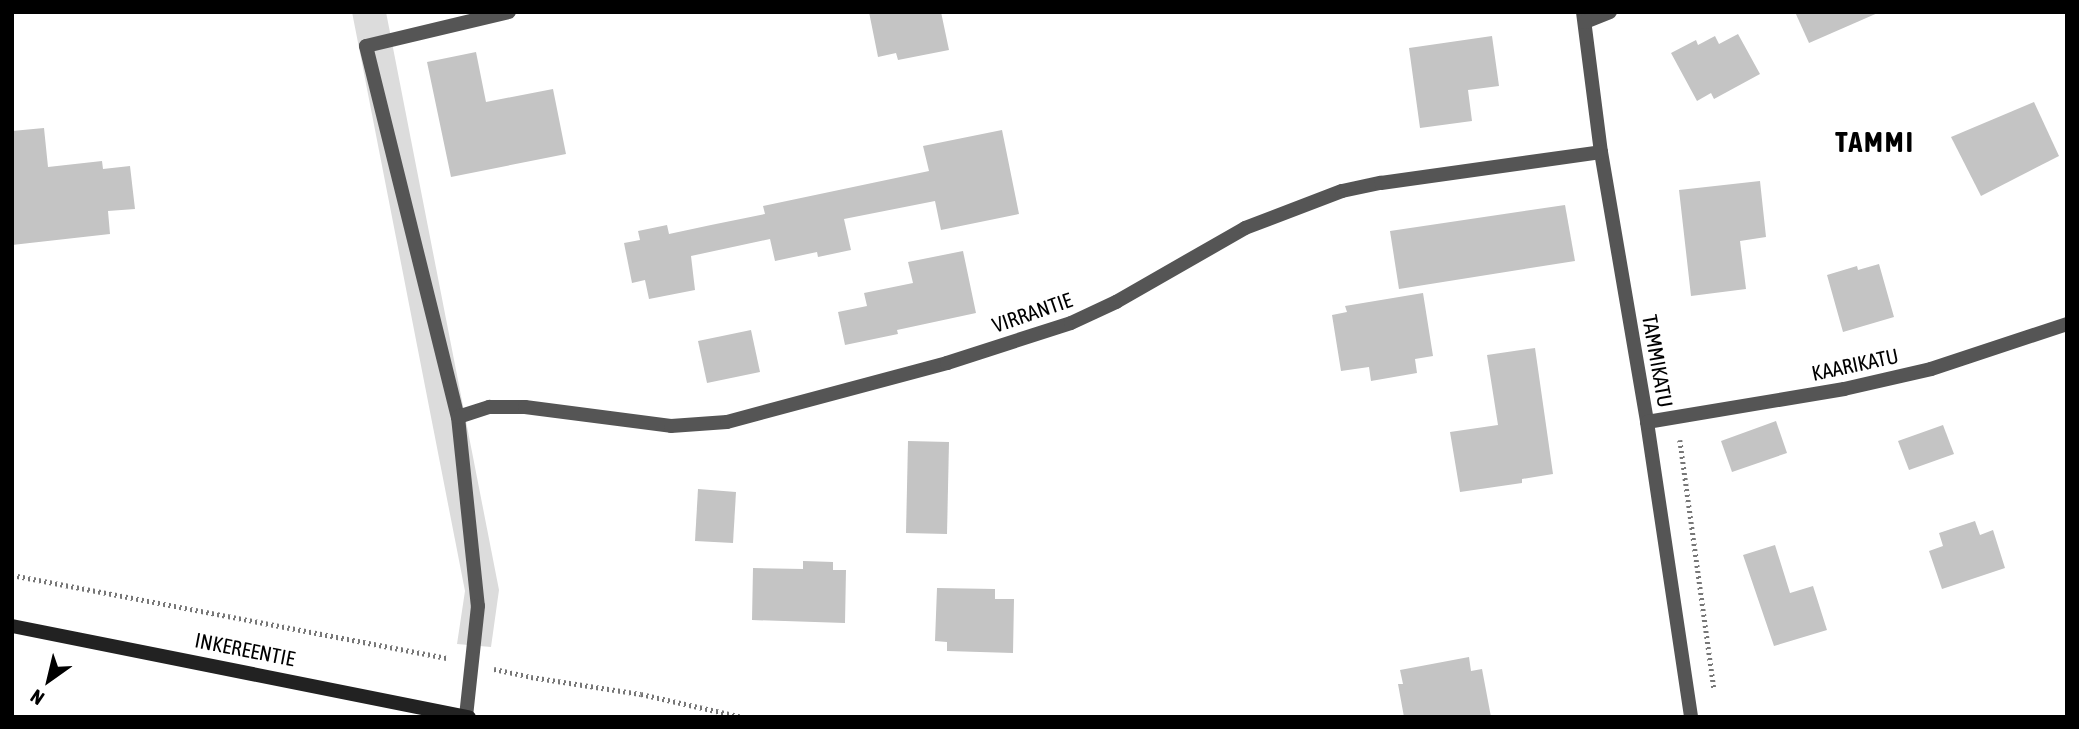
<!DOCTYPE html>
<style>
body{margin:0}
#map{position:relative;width:2079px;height:729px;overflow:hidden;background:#fff;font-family:"Asap Condensed",sans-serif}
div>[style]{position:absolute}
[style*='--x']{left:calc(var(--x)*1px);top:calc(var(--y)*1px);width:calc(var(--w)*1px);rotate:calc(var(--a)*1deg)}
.green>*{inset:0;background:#dcdcdc}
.building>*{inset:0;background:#c4c4c4}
.path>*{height:4.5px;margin-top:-2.25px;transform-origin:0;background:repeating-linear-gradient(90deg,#777 0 2px,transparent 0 5.5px)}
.lane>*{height:14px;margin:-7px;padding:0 7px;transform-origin:7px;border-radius:7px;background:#555}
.street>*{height:14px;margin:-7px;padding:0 7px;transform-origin:7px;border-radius:7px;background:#555}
.secondary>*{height:14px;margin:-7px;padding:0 7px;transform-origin:7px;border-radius:7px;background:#222}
span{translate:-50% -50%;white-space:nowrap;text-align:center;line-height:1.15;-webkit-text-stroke:5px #fff;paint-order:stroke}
.street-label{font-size:21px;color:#000}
.district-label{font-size:28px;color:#000;font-weight:700;letter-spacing:2px}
.frame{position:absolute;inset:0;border:14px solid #000;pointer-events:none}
.north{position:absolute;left:14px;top:645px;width:70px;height:70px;-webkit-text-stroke:5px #fff;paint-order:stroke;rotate:214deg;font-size:19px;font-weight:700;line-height:28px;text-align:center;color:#000}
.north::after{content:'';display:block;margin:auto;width:24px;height:32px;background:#000;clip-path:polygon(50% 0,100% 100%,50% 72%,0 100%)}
</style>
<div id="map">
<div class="green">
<div style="clip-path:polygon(352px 12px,386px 12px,499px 590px,491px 647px,457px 644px,465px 591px)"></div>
</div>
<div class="building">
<div style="clip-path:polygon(869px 12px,941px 12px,949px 50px,898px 60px,896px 53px,878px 57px)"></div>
<div style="clip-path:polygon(1795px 12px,1880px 12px,1809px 43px)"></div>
<div style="clip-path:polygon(1738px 34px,1760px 74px,1714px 99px,1711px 93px,1697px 101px,1671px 53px,1696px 40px,1698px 45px,1715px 36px,1719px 44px)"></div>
<div style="clip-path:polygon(1492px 36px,1499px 86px,1468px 90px,1472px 121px,1420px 128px,1409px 48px)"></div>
<div style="clip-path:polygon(476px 52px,486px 102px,553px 89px,566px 154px,451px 177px,427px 62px)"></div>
<div style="clip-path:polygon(2034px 102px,2059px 156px,1981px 196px,1951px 137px)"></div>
<div style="clip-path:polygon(44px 128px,48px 167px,102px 161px,103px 169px,130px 166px,135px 209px,108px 211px,110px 234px,12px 245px,12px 131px)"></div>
<div style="clip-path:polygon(1002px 130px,1019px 214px,941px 230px,935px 201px,844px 219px,851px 250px,818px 257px,817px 252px,775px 261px,770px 239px,691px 256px,695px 290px,649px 299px,645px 280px,632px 283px,624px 243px,640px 240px,638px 231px,667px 225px,669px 234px,711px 225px,765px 214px,763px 206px,929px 171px,923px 146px)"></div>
<div style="clip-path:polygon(1760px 181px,1766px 237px,1740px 241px,1746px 289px,1691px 296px,1679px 190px)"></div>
<div style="clip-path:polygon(1565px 205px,1575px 261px,1399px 289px,1390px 231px)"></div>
<div style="clip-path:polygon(963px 251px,976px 313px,897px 330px,898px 334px,845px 345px,838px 312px,867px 306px,864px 293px,913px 283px,908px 262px)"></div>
<div style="clip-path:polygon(1879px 264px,1894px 317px,1843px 332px,1827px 275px,1857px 266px,1858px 270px)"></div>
<div style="clip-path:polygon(1423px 293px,1433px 356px,1415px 359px,1417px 373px,1371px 381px,1369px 367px,1341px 371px,1332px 315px,1347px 312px,1345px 306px)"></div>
<div style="clip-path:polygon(751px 330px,760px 372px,707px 383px,698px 341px)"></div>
<div style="clip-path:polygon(1535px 348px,1553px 474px,1522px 479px,1522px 483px,1460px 492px,1450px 432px,1498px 425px,1487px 355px)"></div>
<div style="clip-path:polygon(1776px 421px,1787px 453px,1732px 472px,1721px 441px)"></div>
<div style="clip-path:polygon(1943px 425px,1954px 454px,1909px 470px,1898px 441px)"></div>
<div style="clip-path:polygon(908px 441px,949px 442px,947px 534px,906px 533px)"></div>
<div style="clip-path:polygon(698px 489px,736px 492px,733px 543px,695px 541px)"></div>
<div style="clip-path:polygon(1975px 521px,1980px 535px,1993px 530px,2005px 568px,1942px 589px,1929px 551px,1943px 546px,1939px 533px)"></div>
<div style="clip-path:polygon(1775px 545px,1790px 593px,1813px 586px,1827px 630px,1774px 646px,1743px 555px)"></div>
<div style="clip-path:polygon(803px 561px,833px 562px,833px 570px,846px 570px,845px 623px,752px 620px,753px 568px,803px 569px)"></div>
<div style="clip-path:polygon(937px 588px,995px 589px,995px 599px,1014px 599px,1013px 653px,947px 651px,947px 642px,935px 641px)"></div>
<div style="clip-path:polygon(1469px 657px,1471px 671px,1482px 669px,1491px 717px,1404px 717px,1398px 684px,1403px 684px,1400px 670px)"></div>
</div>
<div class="path">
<div style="--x:1680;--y:440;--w:250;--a:82.2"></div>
<div style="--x:12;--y:575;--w:444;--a:10.8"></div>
<div style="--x:494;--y:669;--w:38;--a:12"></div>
<div style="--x:531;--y:677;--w:111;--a:8.8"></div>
<div style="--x:641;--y:694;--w:104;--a:12.8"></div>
</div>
<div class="lane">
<div style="--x:366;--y:46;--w:382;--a:76.1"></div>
<div style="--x:458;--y:417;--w:190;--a:84"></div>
<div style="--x:478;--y:606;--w:111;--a:96.2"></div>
</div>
<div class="street">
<div style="--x:1583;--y:12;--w:141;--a:82.7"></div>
<div style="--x:1601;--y:152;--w:274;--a:80.3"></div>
<div style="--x:1647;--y:422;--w:298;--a:81.5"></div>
<div style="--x:1585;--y:22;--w:27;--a:-22"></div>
<div style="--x:366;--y:46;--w:147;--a:-13.4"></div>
<div style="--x:458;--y:417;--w:33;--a:-18"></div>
<div style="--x:489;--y:407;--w:36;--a:0"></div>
<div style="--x:525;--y:407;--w:147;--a:7.4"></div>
<div style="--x:671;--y:426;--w:56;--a:-4.1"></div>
<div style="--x:727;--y:422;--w:228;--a:-15"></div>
<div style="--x:947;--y:363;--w:130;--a:-17.9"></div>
<div style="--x:1071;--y:323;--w:50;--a:-25"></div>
<div style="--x:1116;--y:302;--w:149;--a:-29.8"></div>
<div style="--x:1245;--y:228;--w:104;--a:-20.9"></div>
<div style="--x:1342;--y:191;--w:40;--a:-12"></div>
<div style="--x:1381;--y:183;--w:222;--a:-8"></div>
<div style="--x:1647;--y:422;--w:200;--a:-9.5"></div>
<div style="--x:1844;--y:389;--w:89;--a:-12.9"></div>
<div style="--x:1931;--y:369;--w:143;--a:-18.3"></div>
</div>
<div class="secondary">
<div style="--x:12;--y:626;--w:466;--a:11.3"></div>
</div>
<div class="street-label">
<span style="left:1032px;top:312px;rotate:-19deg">VIRRANTIE</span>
<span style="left:1658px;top:361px;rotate:80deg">TAMMIKATU</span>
<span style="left:1855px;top:364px;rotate:-12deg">KAARIKATU</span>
<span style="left:245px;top:649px;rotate:11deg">INKEREENTIE</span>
</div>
<div class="district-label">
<span style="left:1875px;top:142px">TAMMI</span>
</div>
<div class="frame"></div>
<div class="north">N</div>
</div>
